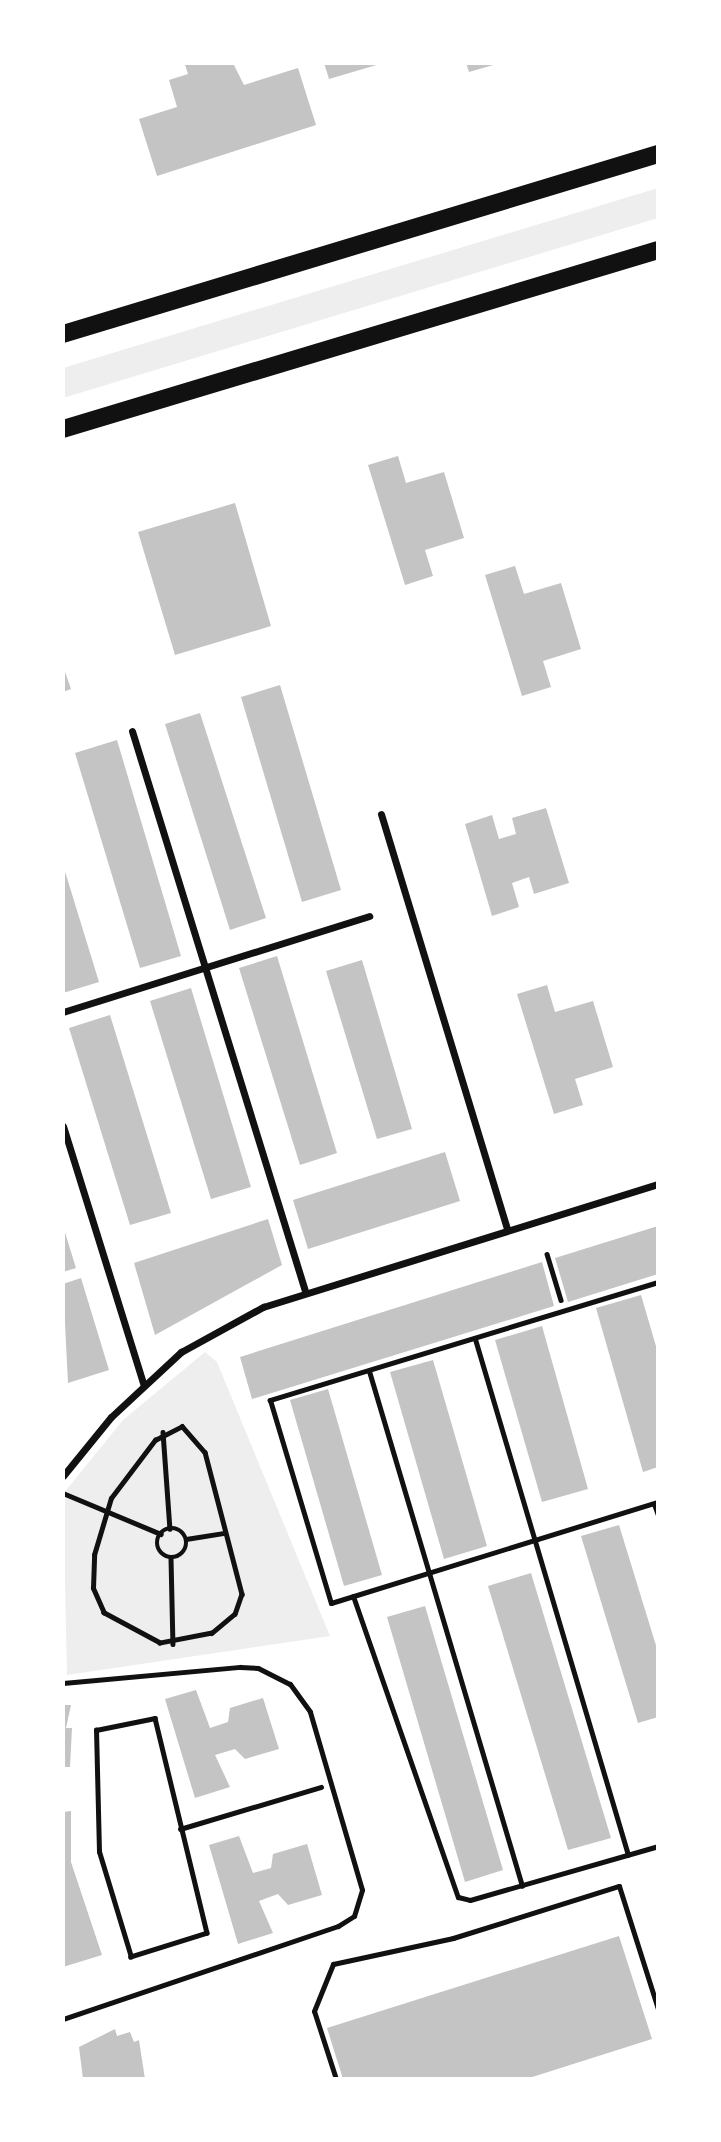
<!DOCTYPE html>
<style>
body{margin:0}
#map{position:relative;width:721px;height:2142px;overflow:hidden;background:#fff;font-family:Roboto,sans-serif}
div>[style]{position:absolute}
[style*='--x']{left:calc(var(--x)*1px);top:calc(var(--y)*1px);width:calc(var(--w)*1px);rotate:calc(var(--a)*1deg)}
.green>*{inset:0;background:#eee}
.building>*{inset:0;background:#c4c4c4}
.path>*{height:4.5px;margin:-2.25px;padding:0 2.25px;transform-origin:2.25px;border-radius:2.25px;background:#111}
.path>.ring{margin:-2.25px;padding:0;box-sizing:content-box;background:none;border:4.5px solid #111;border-radius:50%}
.service>*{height:5px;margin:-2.5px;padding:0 2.5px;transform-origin:2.5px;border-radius:2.5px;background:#111}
.minor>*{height:7px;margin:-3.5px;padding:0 3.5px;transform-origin:3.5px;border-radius:3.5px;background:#111}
.primary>*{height:18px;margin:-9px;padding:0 9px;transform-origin:9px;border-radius:9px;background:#111}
span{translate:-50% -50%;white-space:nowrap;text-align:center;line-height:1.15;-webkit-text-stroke:5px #fff;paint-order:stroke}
.frame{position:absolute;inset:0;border:65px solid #fff;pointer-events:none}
</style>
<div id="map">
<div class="green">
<div style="clip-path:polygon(658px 188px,658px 218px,63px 398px,63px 368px)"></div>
<div style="clip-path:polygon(205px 1352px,217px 1362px,330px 1636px,67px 1675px,63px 1494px,123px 1420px)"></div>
</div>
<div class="building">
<div style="clip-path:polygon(192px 63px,233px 63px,244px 85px,298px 68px,316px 125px,157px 176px,139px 119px,177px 107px,169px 80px,188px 74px,185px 65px)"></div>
<div style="clip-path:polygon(324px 63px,380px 63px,380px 64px,329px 79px)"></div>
<div style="clip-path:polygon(466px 63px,497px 63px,497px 64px,469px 72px)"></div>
<div style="clip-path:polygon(398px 456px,406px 483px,444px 472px,464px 538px,425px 550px,433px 576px,405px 585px,368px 465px)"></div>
<div style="clip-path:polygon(235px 503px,271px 626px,175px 655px,138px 532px)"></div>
<div style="clip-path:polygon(515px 566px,524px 594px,561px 583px,581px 649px,543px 661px,551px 687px,522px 696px,485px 575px)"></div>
<div style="clip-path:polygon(63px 666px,71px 689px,63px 692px)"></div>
<div style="clip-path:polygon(280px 685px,341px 890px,302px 902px,241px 697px)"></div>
<div style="clip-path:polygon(200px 713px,266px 918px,230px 930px,165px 724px)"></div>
<div style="clip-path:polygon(117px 740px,181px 956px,140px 968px,75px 753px)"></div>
<div style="clip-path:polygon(546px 808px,569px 883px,534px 894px,529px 877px,512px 883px,519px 907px,492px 916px,465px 824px,492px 815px,499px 839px,516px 834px,512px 818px)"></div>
<div style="clip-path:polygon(63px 865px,99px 982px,63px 993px)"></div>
<div style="clip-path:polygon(277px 956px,337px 1153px,300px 1165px,239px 968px)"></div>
<div style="clip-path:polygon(362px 960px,412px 1129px,377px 1139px,326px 971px)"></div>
<div style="clip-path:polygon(547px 985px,555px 1012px,593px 1001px,613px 1067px,575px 1079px,583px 1105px,554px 1114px,517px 994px)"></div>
<div style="clip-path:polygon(191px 988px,251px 1187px,211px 1199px,150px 1001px)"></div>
<div style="clip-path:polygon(110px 1015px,171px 1213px,130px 1225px,69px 1028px)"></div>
<div style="clip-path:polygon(445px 1152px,460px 1201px,308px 1249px,293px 1200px)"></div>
<div style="clip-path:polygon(268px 1219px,282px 1265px,155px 1335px,134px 1263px)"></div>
<div style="clip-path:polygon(63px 1226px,76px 1268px,63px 1272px)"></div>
<div style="clip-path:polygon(658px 1226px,658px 1274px,568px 1302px,555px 1258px)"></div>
<div style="clip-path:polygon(542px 1262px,554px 1306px,252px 1399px,240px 1357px)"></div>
<div style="clip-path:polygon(81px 1278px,109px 1370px,68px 1383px,63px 1284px)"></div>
<div style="clip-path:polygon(641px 1295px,658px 1353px,658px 1467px,643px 1472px,596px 1308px)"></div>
<div style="clip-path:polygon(542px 1326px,588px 1489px,542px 1502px,495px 1340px)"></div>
<div style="clip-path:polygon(433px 1360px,487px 1546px,444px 1559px,390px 1372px)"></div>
<div style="clip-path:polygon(328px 1389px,382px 1575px,344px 1586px,290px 1400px)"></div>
<div style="clip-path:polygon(619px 1525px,658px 1652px,658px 1717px,638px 1723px,581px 1536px)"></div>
<div style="clip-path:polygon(531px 1573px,611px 1838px,568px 1850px,488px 1586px)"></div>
<div style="clip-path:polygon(425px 1606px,503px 1870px,465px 1882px,387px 1617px)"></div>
<div style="clip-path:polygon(196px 1690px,210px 1728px,228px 1722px,230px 1708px,263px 1698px,279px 1749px,245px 1759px,235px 1749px,215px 1755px,230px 1787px,195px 1798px,165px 1699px)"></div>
<div style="clip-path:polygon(63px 1705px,71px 1705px,66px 1728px,72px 1728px,70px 1767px,63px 1767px)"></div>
<div style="clip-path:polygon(71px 1811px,71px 1862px,102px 1955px,63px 1967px,63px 1812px)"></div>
<div style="clip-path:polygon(239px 1836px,253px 1873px,271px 1868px,273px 1854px,307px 1844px,322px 1895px,288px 1905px,278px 1894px,259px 1901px,273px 1933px,238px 1944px,209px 1845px)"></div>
<div style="clip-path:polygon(619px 1936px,652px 2039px,526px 2079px,343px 2079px,327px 2028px)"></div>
<div style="clip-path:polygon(115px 2029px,117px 2036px,130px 2032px,134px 2042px,139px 2040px,145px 2079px,83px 2079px,79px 2047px)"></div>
</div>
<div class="path">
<div style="--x:547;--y:1254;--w:48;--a:73.1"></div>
<div style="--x:182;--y:1426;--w:35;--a:49"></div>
<div style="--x:205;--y:1452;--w:147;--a:75.4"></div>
<div style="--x:242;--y:1594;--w:21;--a:109"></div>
<div style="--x:235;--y:1614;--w:30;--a:140"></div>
<div style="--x:212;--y:1633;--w:53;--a:169.1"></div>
<div style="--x:160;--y:1643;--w:64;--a:-151.8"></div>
<div style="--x:104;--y:1613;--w:27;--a:-114"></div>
<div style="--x:93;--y:1588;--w:33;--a:-88"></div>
<div style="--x:94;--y:1555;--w:59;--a:-73.4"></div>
<div style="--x:111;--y:1498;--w:73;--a:-52.8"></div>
<div style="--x:155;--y:1440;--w:30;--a:-27"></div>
<div style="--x:163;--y:1432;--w:97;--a:85.9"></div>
<div style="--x:63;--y:1493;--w:106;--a:22.7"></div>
<div class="ring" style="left:157px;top:1528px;width:25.5px;height:25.5px"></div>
<div style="--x:186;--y:1539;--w:37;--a:-9"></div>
<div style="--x:171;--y:1558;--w:86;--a:88.7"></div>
<div style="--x:155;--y:1718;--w:221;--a:76.4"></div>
<div style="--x:207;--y:1933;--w:80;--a:162.5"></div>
<div style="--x:131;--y:1957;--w:110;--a:-106.9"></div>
<div style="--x:99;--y:1852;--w:122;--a:-91.4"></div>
<div style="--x:96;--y:1730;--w:60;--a:-11.5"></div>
<div style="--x:180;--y:1829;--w:147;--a:-16.6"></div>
</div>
<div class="service">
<div style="--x:658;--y:1282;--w:406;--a:163.1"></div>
<div style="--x:270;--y:1400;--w:212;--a:73.3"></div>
<div style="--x:331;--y:1603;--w:342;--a:-17.2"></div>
<div style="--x:475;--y:1339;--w:538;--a:73.48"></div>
<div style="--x:369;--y:1371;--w:537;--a:73.45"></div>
<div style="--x:654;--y:1504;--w:12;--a:70"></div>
<div style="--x:353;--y:1596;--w:319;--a:70.8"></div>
<div style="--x:458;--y:1897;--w:12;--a:14"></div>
<div style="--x:470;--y:1900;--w:196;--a:-16"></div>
<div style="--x:63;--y:1683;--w:178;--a:-5.2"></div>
<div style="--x:240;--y:1667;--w:18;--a:3"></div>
<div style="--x:258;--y:1668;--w:36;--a:27"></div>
<div style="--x:290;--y:1684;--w:34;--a:54"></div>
<div style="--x:310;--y:1712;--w:185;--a:73.7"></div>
<div style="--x:362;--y:1890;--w:27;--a:107"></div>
<div style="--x:354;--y:1916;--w:19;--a:148"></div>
<div style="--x:338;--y:1926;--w:290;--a:161.3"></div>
<div style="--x:336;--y:2079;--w:71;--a:-107.9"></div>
<div style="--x:314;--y:2011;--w:51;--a:-68"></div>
<div style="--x:333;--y:1964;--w:123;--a:-12.2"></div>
<div style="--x:453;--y:1938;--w:174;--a:-17.4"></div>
<div style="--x:619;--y:1886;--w:129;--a:72.4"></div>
</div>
<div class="minor">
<div style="--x:132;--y:731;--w:586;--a:72.83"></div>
<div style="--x:381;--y:814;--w:435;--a:73.1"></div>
<div style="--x:63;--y:1012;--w:321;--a:-17.4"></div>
<div style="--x:63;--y:1126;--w:272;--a:72.7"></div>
<div style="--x:63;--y:1476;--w:76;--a:-50.9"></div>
<div style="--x:111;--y:1417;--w:96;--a:-42.9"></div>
<div style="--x:181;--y:1352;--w:94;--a:-28.8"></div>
<div style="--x:263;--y:1307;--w:414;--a:-17.3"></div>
</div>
<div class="primary">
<div style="--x:63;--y:334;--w:622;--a:-16.83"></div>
<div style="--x:63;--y:429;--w:621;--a:-16.74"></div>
</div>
<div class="frame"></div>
</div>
